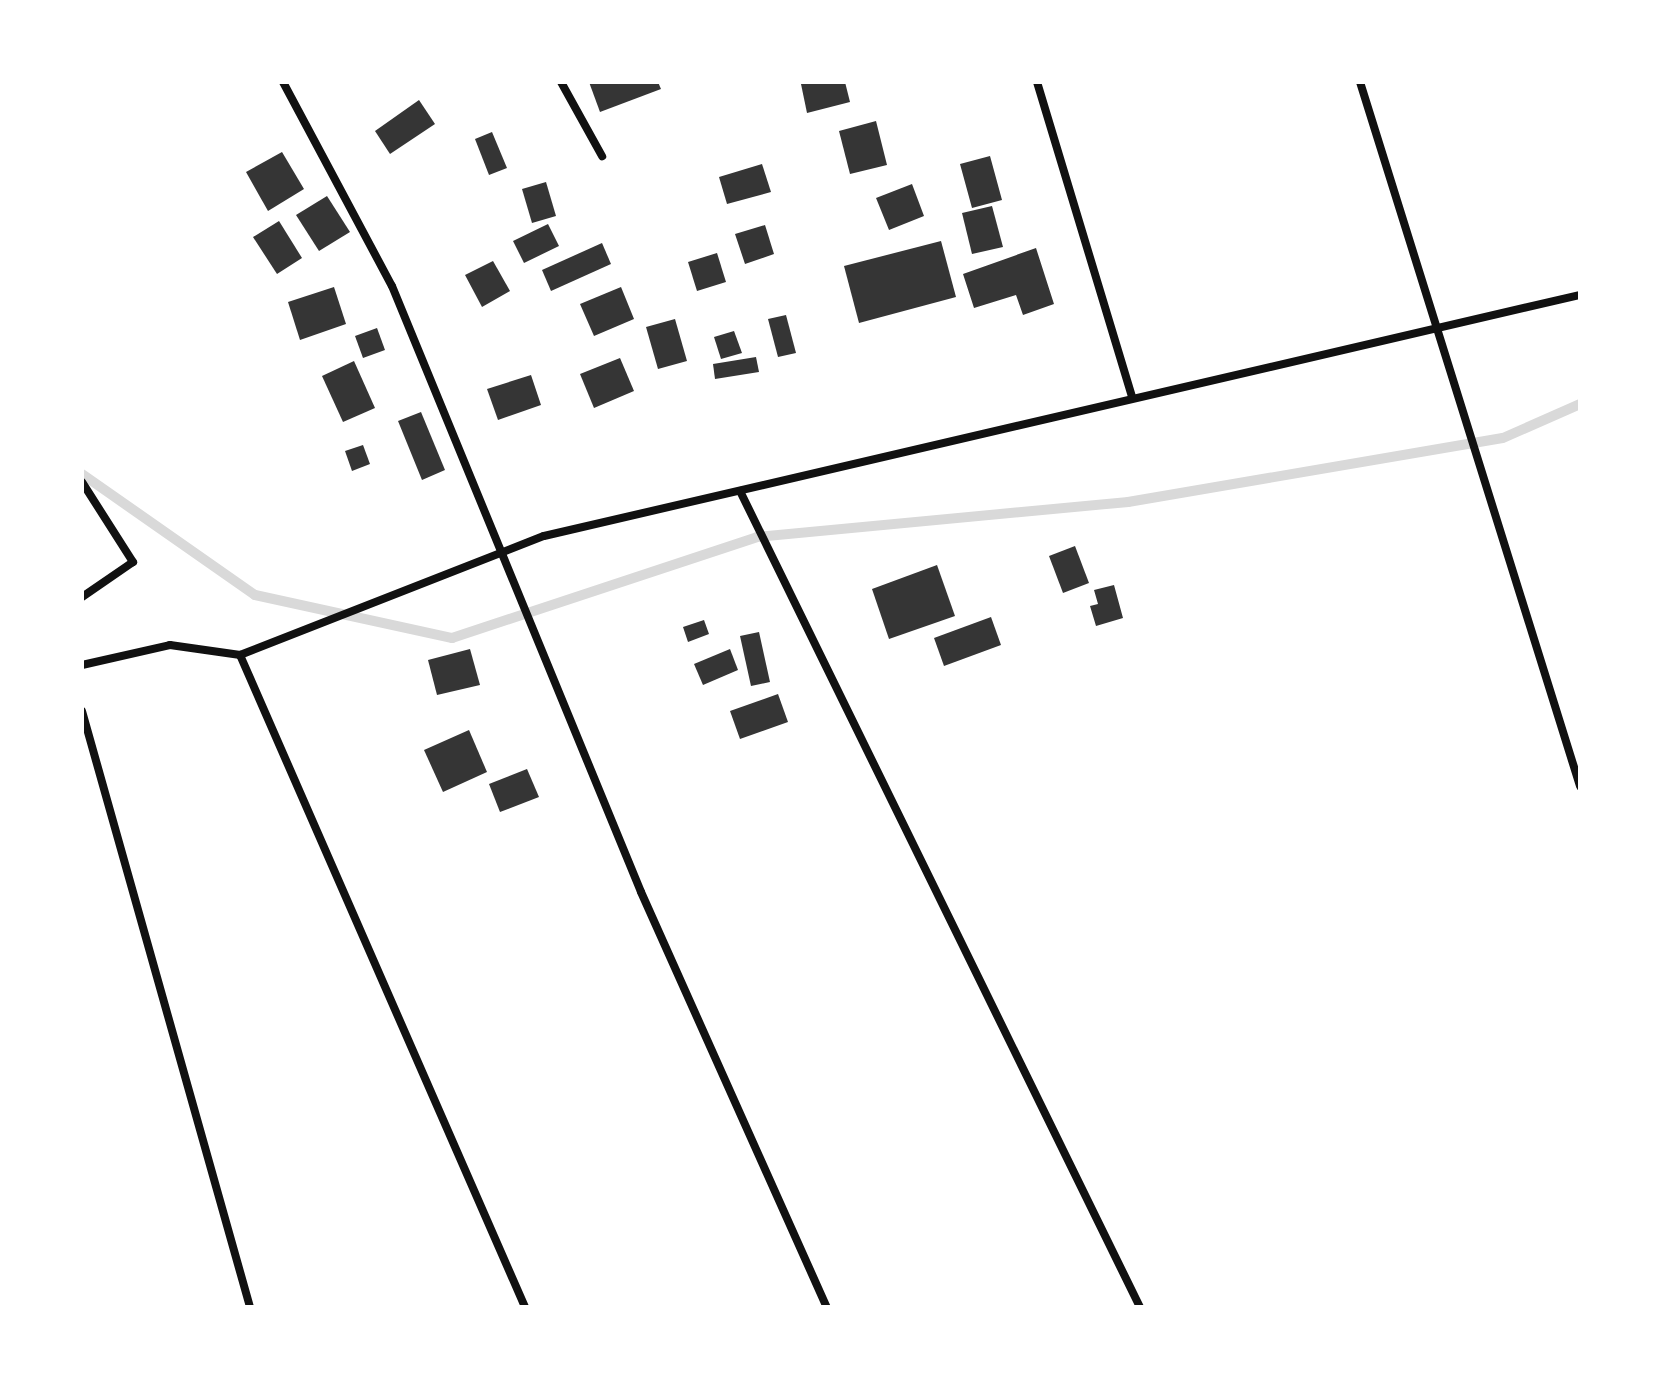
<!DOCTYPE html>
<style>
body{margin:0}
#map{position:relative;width:1662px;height:1389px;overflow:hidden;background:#fff;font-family:Jost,sans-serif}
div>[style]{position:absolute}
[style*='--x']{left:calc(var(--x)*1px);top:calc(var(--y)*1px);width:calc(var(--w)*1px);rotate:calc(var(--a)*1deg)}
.stream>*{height:10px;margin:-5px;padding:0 5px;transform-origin:5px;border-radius:5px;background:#d9d9d9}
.building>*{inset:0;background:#353535}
.minor>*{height:8px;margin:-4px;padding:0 4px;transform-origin:4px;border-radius:4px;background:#111}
span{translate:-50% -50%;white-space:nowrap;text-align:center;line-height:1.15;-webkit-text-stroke:6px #fff;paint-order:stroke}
.frame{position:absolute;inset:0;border:84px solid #fff;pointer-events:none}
</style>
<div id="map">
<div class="stream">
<div style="--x:82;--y:474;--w:211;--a:35"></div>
<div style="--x:255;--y:595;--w:202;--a:12.3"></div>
<div style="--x:452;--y:638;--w:321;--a:-18.3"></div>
<div style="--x:757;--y:537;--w:373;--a:-5.4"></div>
<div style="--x:1128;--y:502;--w:380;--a:-9.7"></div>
<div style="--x:1503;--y:438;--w:84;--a:-23.8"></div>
</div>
<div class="building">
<div style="clip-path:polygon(589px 82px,658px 82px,661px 89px,600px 112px)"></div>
<div style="clip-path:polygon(845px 82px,850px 102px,807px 113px,801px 84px)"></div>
<div style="clip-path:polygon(419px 100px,435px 124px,390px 154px,375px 131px)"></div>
<div style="clip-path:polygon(876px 121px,887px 165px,850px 174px,839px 131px)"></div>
<div style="clip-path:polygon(492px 132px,507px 168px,489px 175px,475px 139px)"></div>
<div style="clip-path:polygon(282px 152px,304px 189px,268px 211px,246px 172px)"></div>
<div style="clip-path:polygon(990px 156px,1002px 200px,972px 208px,960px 164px)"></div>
<div style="clip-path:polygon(762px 164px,771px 192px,727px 204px,719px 177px)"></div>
<div style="clip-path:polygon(546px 182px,556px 216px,532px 223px,522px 189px)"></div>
<div style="clip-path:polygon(912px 184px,924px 216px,889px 230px,876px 198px)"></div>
<div style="clip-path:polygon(327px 196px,350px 232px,319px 251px,296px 215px)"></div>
<div style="clip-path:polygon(992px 206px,1003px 247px,972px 254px,962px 213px)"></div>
<div style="clip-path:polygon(279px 221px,302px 258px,277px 274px,253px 237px)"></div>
<div style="clip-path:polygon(548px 224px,559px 246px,524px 263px,513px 241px)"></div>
<div style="clip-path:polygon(765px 225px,774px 254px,745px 264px,735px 234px)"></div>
<div style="clip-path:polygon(941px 241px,956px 297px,859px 323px,844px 266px)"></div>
<div style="clip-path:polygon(602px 243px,611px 264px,551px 291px,542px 270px)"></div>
<div style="clip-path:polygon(1036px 248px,1054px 304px,1023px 315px,1016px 295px,974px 308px,963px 274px)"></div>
<div style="clip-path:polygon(717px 253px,726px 282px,697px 291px,688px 262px)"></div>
<div style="clip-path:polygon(493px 261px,510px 291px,482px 307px,465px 275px)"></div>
<div style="clip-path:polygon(334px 287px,346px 324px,300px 340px,288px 302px)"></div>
<div style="clip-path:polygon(621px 287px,634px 319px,594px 336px,580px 304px)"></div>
<div style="clip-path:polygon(786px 315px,796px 353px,778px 357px,768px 319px)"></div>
<div style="clip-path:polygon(675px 319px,687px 361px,658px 369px,646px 327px)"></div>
<div style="clip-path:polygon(377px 328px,385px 350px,363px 358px,355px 336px)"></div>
<div style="clip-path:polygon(734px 331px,742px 353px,721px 359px,714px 337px)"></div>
<div style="clip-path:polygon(756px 357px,759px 372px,715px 379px,713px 364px)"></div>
<div style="clip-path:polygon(620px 358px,634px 391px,594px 408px,580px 374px)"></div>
<div style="clip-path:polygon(354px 361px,375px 408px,343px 422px,322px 376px)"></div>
<div style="clip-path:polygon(531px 375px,541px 405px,498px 420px,487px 389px)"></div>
<div style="clip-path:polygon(421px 412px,445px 470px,422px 480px,398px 421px)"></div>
<div style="clip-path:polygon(363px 445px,370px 464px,352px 471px,345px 451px)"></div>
<div style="clip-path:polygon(1075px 546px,1089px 583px,1063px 593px,1049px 556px)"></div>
<div style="clip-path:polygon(937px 565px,955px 616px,889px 639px,872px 589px)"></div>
<div style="clip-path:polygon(1114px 585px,1123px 618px,1096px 626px,1090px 606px,1098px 604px,1094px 590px)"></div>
<div style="clip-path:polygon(991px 617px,1001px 645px,944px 666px,934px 638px)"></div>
<div style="clip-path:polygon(704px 620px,709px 634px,688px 642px,683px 627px)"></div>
<div style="clip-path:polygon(759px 632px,770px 682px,751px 686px,740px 636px)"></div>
<div style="clip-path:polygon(470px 649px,480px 685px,437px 695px,428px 660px)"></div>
<div style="clip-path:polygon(730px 649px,738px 670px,703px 685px,694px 664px)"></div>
<div style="clip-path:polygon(778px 694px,788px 722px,740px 739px,730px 711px)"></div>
<div style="clip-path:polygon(469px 730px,487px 772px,443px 792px,424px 750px)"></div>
<div style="clip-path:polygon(527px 769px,539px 797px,500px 812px,489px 784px)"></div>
</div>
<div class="minor">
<div style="--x:283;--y:82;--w:231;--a:61.9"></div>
<div style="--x:392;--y:286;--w:655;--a:67.66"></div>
<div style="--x:641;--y:892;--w:455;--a:65.9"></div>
<div style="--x:561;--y:82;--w:85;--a:61"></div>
<div style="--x:1037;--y:82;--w:328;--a:73.2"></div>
<div style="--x:1360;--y:82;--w:738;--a:72.65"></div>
<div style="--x:82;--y:482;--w:95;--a:57.5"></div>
<div style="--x:133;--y:562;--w:62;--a:145.5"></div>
<div style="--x:740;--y:491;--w:909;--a:63.89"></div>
<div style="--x:240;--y:655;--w:712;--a:66.39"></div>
<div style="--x:82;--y:665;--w:90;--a:-12.8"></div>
<div style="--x:170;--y:645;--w:71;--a:8.1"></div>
<div style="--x:240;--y:655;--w:326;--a:-21.4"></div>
<div style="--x:544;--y:536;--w:1064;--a:-13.1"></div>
<div style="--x:82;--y:711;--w:619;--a:74.26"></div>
</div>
<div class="frame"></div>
</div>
